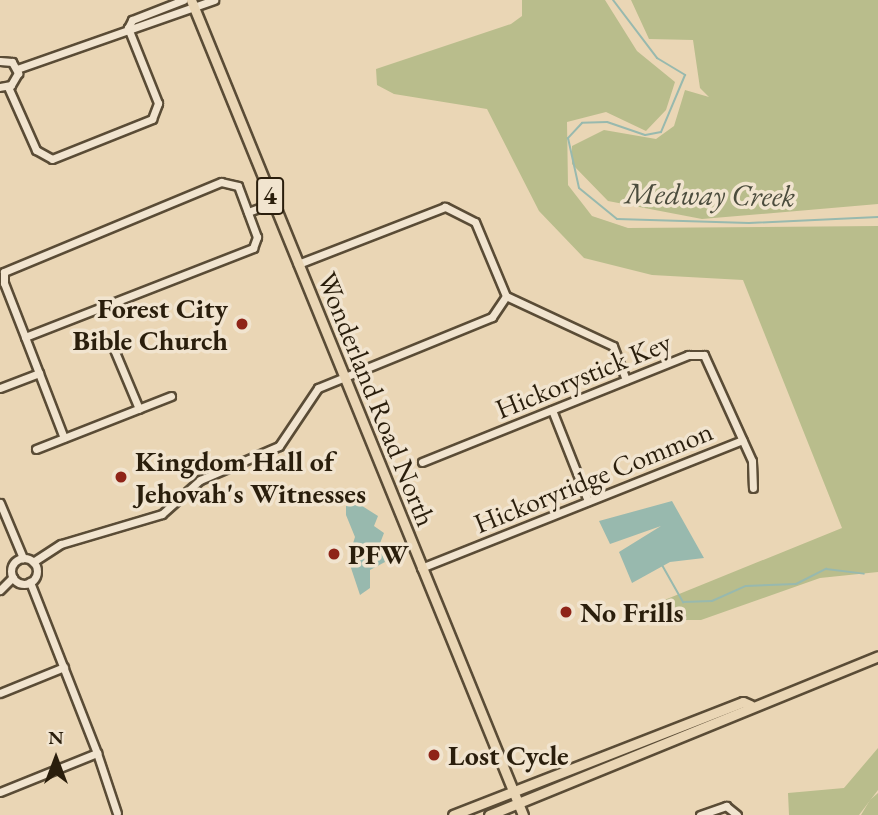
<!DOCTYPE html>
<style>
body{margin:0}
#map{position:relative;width:878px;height:815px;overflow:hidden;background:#ead6b5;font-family:"EB Garamond",serif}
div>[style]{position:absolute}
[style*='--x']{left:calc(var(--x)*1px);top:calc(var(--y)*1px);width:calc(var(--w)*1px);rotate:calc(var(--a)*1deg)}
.green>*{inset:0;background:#b9bd8c}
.water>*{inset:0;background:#98b9ae}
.stream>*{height:2px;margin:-1px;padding:0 1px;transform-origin:1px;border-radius:1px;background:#98b9ae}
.roads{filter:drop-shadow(2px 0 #5a4c36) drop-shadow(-2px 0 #5a4c36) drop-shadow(0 2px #5a4c36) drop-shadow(0 -2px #5a4c36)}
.minor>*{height:7px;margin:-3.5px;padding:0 3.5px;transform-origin:3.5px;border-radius:3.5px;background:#f1e4cf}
.minor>.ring{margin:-3.5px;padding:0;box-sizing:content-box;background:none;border:7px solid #f1e4cf;border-radius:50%}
.major>*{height:9px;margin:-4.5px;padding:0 4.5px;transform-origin:4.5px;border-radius:4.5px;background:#ead6b5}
.dots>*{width:19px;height:19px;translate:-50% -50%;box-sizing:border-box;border:4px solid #f1e4cf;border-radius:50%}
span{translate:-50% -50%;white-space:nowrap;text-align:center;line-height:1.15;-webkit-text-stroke:7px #f1e4cf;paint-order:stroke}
.shield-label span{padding:2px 5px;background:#f1e4cf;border:2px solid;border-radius:5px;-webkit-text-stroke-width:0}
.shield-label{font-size:26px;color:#2a1e0c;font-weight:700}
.poi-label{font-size:28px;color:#2a1e0c;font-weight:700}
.right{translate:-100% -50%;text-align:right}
.left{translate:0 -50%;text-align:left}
.street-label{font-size:28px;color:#2a1e0c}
.water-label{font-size:30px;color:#4b4c3d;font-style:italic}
.north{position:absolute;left:21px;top:724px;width:70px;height:70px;-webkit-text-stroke:5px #f1e4cf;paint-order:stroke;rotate:0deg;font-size:19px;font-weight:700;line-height:28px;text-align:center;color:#2a1e0c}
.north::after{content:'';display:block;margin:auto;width:24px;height:32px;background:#2a1e0c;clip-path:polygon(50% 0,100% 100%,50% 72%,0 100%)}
</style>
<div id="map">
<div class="green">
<div style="clip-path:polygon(522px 0,605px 0,637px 51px,675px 82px,666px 110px,646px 131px,606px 112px,567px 122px,568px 185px,592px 216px,628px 228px,878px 226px,878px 572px,820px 578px,701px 620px,686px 620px,657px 603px,842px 528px,743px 280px,652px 275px,584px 258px,539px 211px,487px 109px,394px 94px,377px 85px,376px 69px,511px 24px,522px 16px)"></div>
<div style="clip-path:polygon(631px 0,878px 0,878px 204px,702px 219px,608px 201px,572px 164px,572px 146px,604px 130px,656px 139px,674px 126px,685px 90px,709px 97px,700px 88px,693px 40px,649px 39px)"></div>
<div style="clip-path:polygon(878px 748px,878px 790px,859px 815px,789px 815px,788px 793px,844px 788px)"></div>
<div style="clip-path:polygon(878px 793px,878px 815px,861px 815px,870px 800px)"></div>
</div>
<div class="water">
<div style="clip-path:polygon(672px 501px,704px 558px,670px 562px,632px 583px,619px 552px,661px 526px,610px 544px,599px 521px)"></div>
<div style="clip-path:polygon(359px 504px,378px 516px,374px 526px,384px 533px,379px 546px,385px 562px,370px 570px,370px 588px,360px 595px,348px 559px,355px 537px,346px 515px,346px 506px)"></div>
</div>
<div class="stream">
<div style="--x:613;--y:0;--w:73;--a:52.8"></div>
<div style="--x:657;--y:58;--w:33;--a:31"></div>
<div style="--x:685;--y:75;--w:62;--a:112.8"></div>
<div style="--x:661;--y:132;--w:16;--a:169"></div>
<div style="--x:645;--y:135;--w:40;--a:-161.1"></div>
<div style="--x:607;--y:122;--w:25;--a:178"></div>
<div style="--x:582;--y:123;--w:21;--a:133"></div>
<div style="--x:568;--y:138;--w:51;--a:77.6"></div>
<div style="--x:579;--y:188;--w:49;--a:39.2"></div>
<div style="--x:617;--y:219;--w:132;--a:1.7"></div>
<div style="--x:749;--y:223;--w:129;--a:-2.7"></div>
<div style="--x:662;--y:565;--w:43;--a:60.4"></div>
<div style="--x:683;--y:602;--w:29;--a:-2"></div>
<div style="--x:712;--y:601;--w:37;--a:-24"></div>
<div style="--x:746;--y:586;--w:50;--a:-2.3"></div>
<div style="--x:796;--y:584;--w:34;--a:-27"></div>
<div style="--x:826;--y:569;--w:38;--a:7"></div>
</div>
<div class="roads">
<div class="minor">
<div style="--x:128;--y:28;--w:9;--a:-63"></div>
<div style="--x:132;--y:20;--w:55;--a:-21.4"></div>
<div style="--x:0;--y:61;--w:12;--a:5"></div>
<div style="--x:12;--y:62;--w:13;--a:61"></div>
<div style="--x:18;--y:73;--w:14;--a:120"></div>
<div style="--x:11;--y:85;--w:11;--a:170"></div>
<div style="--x:17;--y:69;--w:209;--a:-19.3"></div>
<div style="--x:8;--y:87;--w:69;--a:66"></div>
<div style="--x:36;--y:150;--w:18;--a:29"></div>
<div style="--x:52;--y:159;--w:108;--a:-21.8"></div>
<div style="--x:152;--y:119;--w:17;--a:-69"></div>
<div style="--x:158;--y:103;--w:81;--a:-111.8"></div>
<div style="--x:248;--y:212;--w:27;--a:-20"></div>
<div style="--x:506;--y:296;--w:118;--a:25"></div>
<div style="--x:613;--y:346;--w:36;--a:69"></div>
<div style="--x:25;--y:337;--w:245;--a:-21.3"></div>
<div style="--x:253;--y:248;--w:12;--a:-70"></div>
<div style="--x:257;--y:237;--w:54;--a:-110.4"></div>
<div style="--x:238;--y:186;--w:17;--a:-167"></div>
<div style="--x:221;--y:182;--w:235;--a:157.5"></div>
<div style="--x:4;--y:272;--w:11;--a:90"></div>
<div style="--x:4;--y:283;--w:58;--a:68.7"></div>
<div style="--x:25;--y:337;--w:108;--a:68.9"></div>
<div style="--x:113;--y:347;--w:67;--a:67.2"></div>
<div style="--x:0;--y:388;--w:42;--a:-21"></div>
<div style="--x:552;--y:410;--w:98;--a:68.4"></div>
<div style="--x:36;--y:449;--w:145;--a:-21.4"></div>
<div style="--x:422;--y:462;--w:287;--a:-21.9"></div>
<div style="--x:688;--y:355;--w:16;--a:0"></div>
<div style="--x:704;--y:355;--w:116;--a:65.6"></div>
<div style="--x:752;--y:461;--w:27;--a:88"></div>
<div style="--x:0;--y:503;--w:60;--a:67.3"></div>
<div class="ring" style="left:11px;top:558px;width:19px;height:19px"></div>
<div style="--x:33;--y:562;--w:33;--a:-33"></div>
<div style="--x:61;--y:544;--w:105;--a:-16.5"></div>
<div style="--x:162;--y:514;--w:51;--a:-41.8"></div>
<div style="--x:200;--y:480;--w:86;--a:-23.3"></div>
<div style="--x:279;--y:446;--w:70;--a:-56.1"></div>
<div style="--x:318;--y:388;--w:188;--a:-22.2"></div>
<div style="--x:492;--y:317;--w:25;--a:-56"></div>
<div style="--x:506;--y:296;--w:80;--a:-112.7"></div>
<div style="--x:475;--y:222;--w:34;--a:-153"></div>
<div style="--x:445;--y:207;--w:158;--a:158.8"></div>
<div style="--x:421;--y:568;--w:346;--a:-21.7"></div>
<div style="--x:0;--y:590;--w:18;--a:-45"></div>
<div style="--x:0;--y:693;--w:69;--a:-22.1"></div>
<div style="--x:97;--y:753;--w:63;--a:71.6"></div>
<div style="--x:0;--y:792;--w:105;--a:-21.9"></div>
<div style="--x:97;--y:753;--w:184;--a:-111.4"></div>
<div style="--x:700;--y:815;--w:28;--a:-19"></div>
<div style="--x:726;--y:806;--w:14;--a:39"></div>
</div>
<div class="major">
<div style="--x:191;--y:0;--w:880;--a:67.84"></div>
<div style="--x:453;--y:815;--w:311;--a:-21.3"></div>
<div style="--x:743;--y:702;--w:8;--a:23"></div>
<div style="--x:489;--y:815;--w:420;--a:-22.2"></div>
</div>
</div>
<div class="dots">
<div style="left:242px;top:324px;background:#8f2418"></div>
<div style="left:121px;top:477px;background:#8f2418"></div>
<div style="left:334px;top:554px;background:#8f2418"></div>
<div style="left:566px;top:612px;background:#8f2418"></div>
<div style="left:434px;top:755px;background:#8f2418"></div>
</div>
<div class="shield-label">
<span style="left:270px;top:196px">4</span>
</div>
<div class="poi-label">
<span class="right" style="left:228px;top:324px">Forest City<br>Bible Church</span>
<span class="left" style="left:135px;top:477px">Kingdom Hall of<br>Jehovah's Witnesses</span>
<span class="left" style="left:348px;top:554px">PFW</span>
<span class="left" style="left:580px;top:612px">No Frills</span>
<span class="left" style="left:448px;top:755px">Lost Cycle</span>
</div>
<div class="street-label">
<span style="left:583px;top:375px;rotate:-22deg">Hickorystick Key</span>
<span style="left:377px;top:399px;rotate:68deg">Wonderland Road North</span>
<span style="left:593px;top:477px;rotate:-22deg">Hickoryridge Common</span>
</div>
<div class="water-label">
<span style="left:710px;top:195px;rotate:1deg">Medway Creek</span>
</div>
<div class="north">N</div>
</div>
